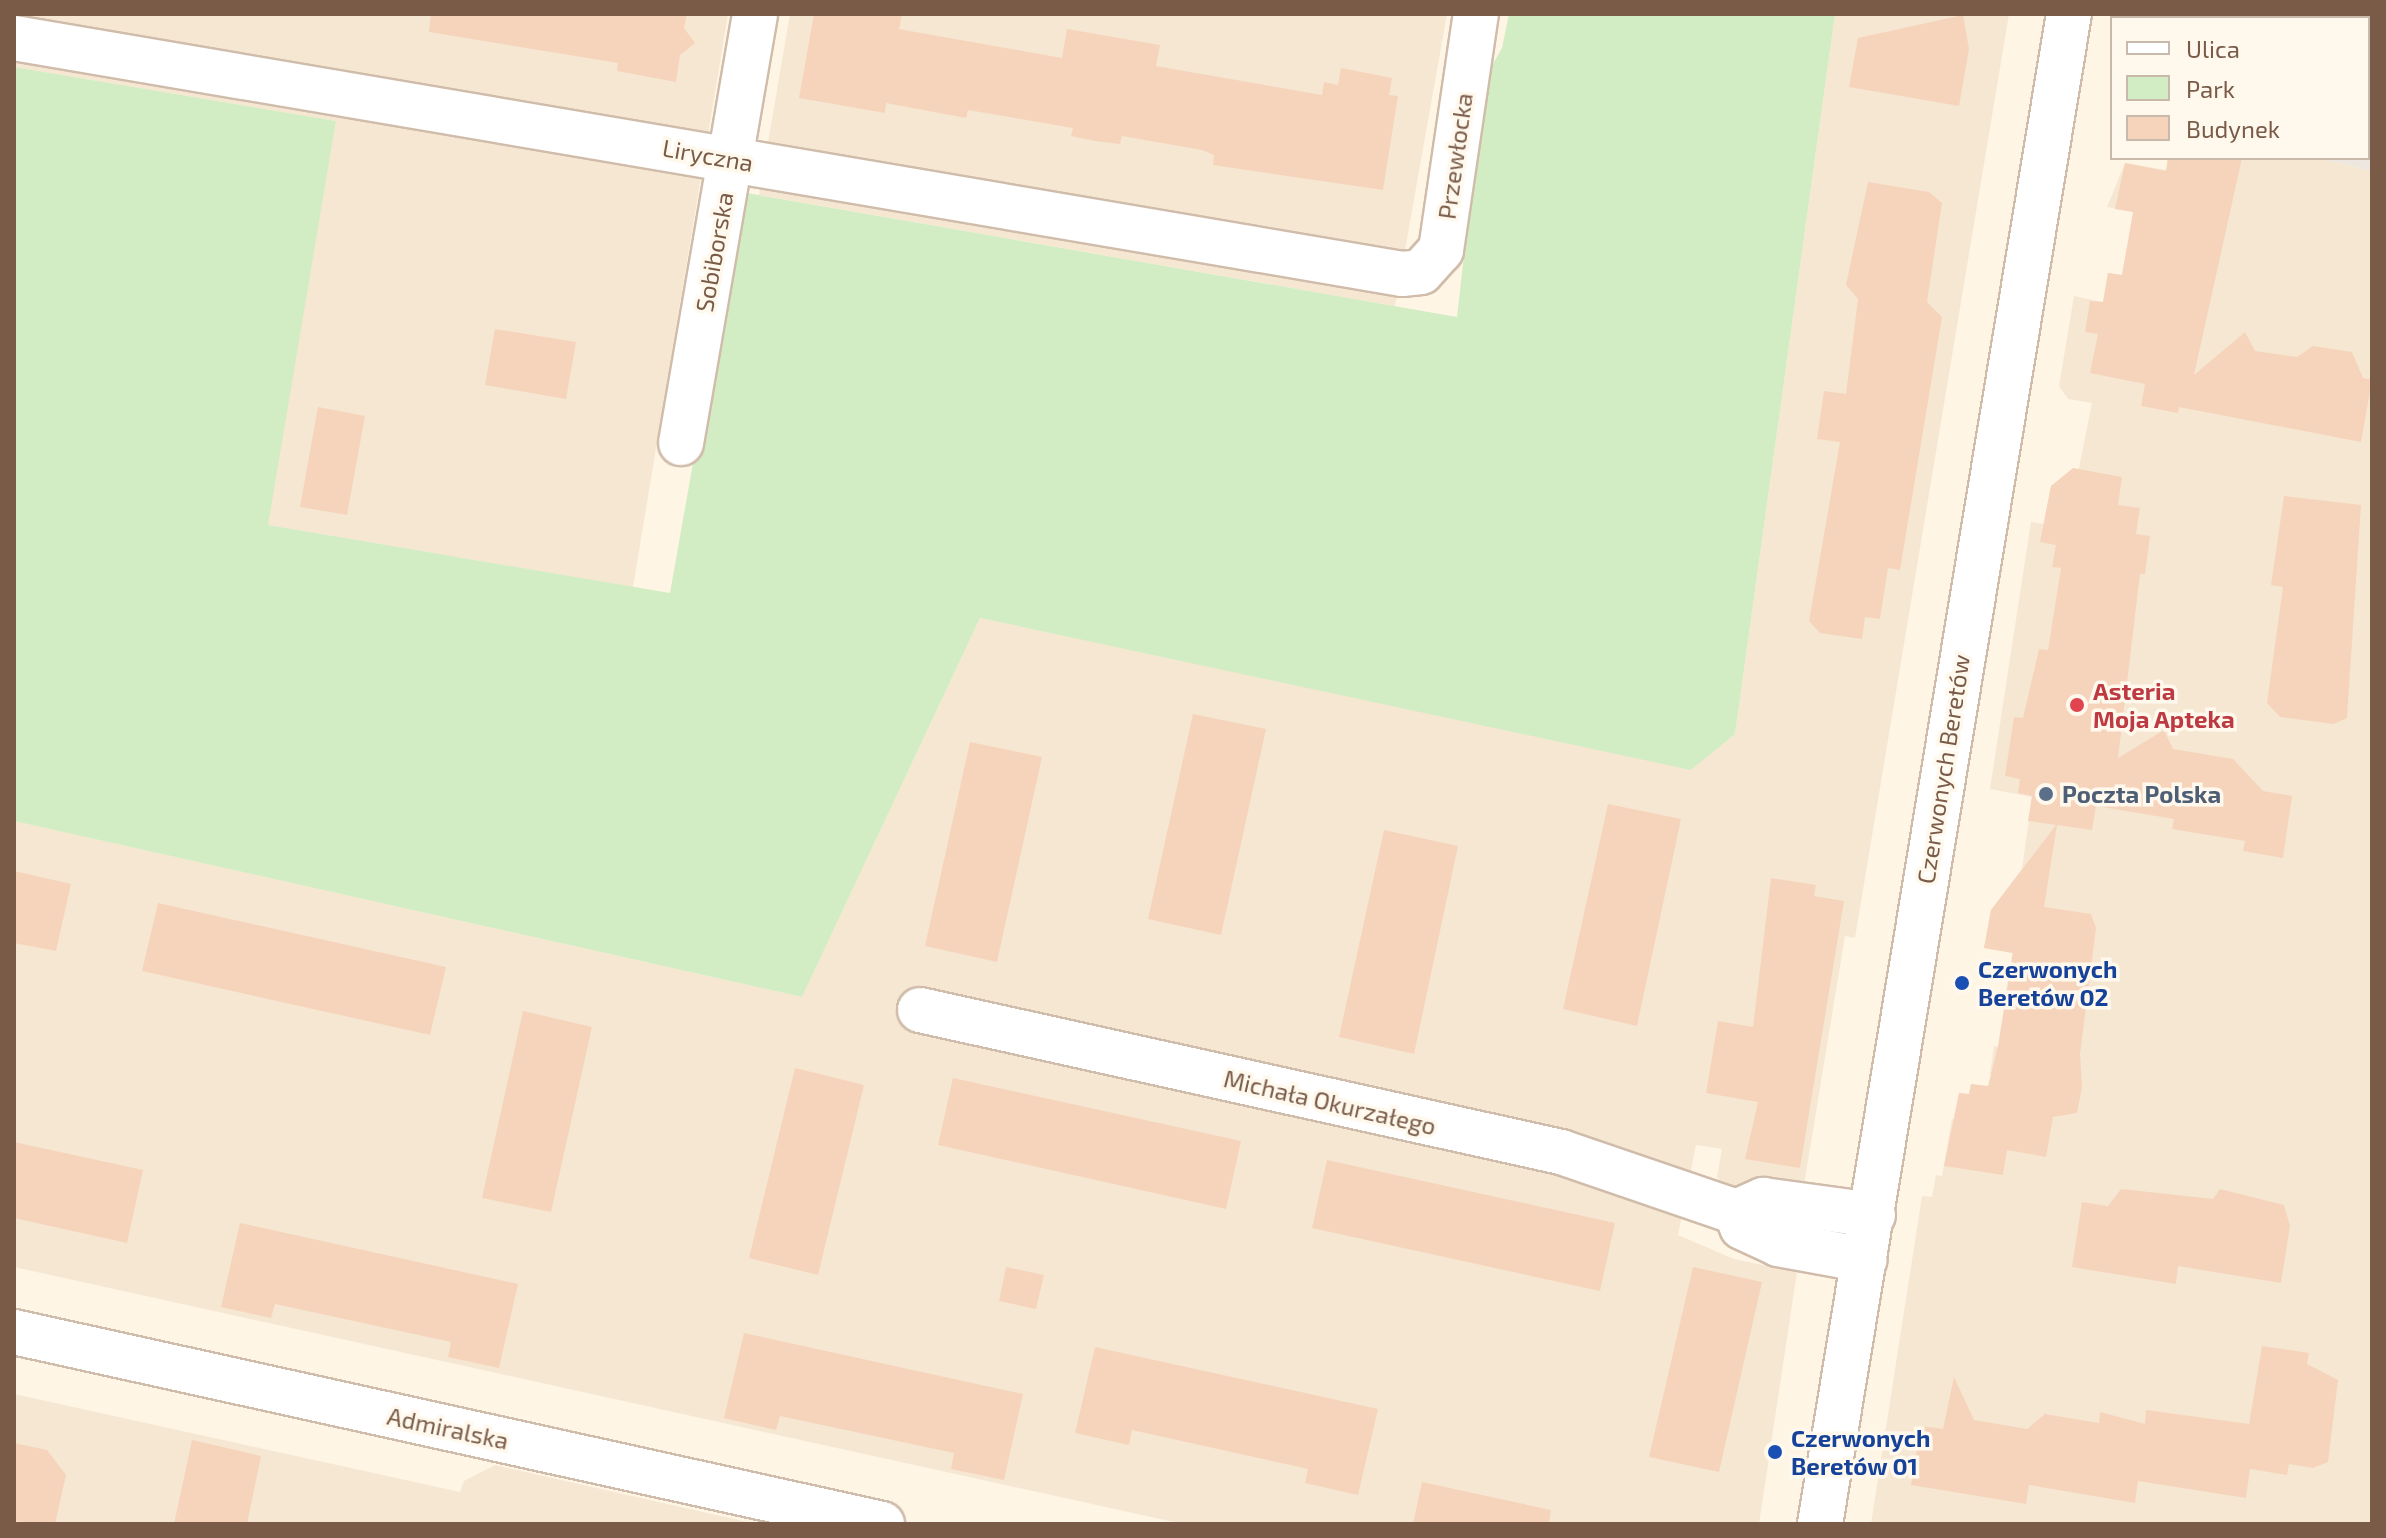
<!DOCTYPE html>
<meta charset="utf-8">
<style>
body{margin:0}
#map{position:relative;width:2386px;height:1538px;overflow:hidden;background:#fef5e5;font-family:"Exo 2",sans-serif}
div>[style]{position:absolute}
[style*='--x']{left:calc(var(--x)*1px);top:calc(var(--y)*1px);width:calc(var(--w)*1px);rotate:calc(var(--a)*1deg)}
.residential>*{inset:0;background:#f6e7d3}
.industrial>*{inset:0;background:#ede7e0}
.green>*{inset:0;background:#d2ecc3}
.building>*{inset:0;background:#f5d4bb}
.roads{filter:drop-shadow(2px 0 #d0bcaa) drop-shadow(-2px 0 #d0bcaa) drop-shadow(0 2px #d0bcaa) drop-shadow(0 -2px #d0bcaa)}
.minor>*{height:44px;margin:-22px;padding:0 22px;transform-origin:22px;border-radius:22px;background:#fff}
.dots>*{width:22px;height:22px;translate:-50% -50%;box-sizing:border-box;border:4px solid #fff8ed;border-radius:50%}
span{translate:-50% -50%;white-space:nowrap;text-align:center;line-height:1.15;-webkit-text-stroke:7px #fff8ed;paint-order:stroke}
.street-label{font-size:24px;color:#795b48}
.health-label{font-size:24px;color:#be3a42;font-weight:700}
.left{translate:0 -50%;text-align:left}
.service-label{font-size:24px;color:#4e5e75;font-weight:700}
.transit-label{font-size:24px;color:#164399;font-weight:700}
.frame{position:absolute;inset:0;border:16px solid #795b48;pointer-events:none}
.legend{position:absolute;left:2110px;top:16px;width:260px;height:144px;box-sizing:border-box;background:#fff8ed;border:2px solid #c9b9ab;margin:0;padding:10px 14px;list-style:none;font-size:24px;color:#795b48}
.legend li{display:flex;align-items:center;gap:16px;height:40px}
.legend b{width:40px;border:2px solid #c9b9ab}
</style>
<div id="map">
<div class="residential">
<div style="clip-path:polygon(14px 14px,728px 14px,633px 587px,267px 525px,336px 121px,14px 67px)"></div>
<div style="clip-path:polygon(790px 14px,1447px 14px,1395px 306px,759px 195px)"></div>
<div style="clip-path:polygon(1835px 14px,2009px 14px,1855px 938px,1845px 936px,1803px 1191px,1724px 1185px,1717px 1177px,1722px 1149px,1696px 1145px,1678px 1235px,1734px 1259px,1797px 1272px,1759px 1524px,1183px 1524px,14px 1267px,14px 821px,802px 997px,980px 618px,1691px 769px,1735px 734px)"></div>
<div style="clip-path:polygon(2168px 158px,2318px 158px,2372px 171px,2372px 1524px,1871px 1524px,1922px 1196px,1932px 1197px,1936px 1175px,1942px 1176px,1952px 1119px,1964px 1121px,1957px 1109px,1959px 1093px,1969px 1094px,1971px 1084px,1999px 1088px,2000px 1075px,1990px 1074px,1994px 1046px,2014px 1049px,2021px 1006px,2004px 1004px,2008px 978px,2020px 979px,2023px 966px,2011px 964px,2012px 953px,1984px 948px,1991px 910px,2022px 869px,2032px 797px,1990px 789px,2031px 522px,2044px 524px,2051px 486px,2079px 468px,2092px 403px,2068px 399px,2059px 386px,2074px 296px,2103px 302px,2108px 273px,2122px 275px,2126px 252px,2151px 215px,2107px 207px,2125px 163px,2166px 170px)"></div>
<div style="clip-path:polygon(14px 1394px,460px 1492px,464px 1481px,495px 1465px,756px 1524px,14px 1524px)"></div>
</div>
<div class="industrial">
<div style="clip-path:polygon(2368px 47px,2372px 48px,2372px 171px,2318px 158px,2368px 158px)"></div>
</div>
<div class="green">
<div style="clip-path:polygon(1509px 14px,1835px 14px,1735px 734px,1691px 770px,980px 618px,802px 997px,14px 821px,14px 67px,336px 121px,268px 525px,670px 593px,741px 192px,1457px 317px,1484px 80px,1502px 48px)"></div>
<div style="clip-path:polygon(2133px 14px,2300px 14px,2132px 18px)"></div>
</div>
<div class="building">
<div style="clip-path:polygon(431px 14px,687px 14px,684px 28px,695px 43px,680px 55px,676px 82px,617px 71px,618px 63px,429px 32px)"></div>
<div style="clip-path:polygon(814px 14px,902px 14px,899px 29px,1062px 58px,1067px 29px,1160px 45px,1156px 66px,1322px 95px,1324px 82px,1338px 85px,1341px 68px,1392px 78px,1389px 95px,1398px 96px,1383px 190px,1213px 165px,1214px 155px,1202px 150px,1122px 136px,1120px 144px,1095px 141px,1071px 136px,1073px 128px,968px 110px,966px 118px,886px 103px,885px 113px,799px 98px)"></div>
<div style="clip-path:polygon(1963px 15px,1969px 49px,1959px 106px,1849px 87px,1858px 38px)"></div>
<div style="clip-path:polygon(2168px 158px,2242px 158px,2194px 375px,2245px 332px,2255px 351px,2297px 357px,2313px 346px,2352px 352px,2363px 378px,2372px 380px,2361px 442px,2179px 407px,2178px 413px,2141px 406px,2145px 384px,2090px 373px,2098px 334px,2085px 332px,2090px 301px,2103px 302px,2108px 273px,2122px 275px,2133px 212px,2115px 209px,2125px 163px,2166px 171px)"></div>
<div style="clip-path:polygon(1868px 182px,1929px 192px,1942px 203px,1927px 302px,1942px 317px,1900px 570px,1888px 568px,1880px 619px,1865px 617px,1862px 639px,1820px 633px,1809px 621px,1840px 442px,1817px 439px,1824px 391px,1846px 394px,1858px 299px,1846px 285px)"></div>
<div style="clip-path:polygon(495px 329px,576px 342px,566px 399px,485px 385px)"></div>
<div style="clip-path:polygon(318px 407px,365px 416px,347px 515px,300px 507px)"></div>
<div style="clip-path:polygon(2073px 468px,2122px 477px,2118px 505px,2140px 508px,2136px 534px,2150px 536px,2145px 574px,2140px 574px,2118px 758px,2164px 730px,2173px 749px,2233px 759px,2263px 791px,2292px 796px,2283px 858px,2243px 851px,2245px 841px,2172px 829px,2174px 819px,2096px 806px,2092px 830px,2057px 825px,2044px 907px,2091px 914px,2096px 928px,2080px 1054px,2082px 1087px,2077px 1113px,2053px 1117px,2046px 1157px,2007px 1150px,2003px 1175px,1944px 1166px,1959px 1093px,1969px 1094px,1971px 1084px,1988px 1086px,1998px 1046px,2013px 953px,1984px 948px,1991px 910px,2056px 825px,2028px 821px,2032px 796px,2018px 793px,2020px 779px,2005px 776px,2014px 717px,2023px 718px,2039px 649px,2048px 650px,2061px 568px,2052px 567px,2056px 545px,2040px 542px,2051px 486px)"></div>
<div style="clip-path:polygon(2284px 496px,2361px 505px,2347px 718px,2334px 724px,2280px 717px,2267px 703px,2283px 587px,2271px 585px)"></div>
<div style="clip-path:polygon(1193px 714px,1266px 729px,1221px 935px,1148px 919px)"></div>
<div style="clip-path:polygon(970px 742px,1042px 757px,997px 962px,925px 946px)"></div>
<div style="clip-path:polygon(1608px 804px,1681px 819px,1637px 1026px,1563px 1009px)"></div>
<div style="clip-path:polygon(1384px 830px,1458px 846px,1414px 1054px,1339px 1037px)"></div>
<div style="clip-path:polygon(14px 871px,71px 884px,56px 951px,14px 943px)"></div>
<div style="clip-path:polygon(1771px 878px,1816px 885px,1814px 896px,1844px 901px,1800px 1168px,1745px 1159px,1758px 1102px,1706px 1093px,1718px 1021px,1753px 1027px)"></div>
<div style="clip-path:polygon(158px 903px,446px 967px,430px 1035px,142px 971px)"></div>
<div style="clip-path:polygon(523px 1011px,592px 1027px,551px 1212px,482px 1198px)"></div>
<div style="clip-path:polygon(795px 1068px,864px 1085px,818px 1275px,749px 1258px)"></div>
<div style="clip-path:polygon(953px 1078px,1241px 1141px,1226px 1209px,938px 1145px)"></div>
<div style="clip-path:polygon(14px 1142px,143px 1170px,127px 1243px,14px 1218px)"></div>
<div style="clip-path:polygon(1327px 1160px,1615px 1223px,1600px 1291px,1312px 1228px)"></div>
<div style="clip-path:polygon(2121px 1189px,2213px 1199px,2220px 1189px,2284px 1205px,2290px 1226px,2281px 1283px,2178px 1266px,2176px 1284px,2072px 1267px,2082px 1202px,2108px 1206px)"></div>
<div style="clip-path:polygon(240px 1223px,518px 1284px,499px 1368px,448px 1357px,451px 1342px,275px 1304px,271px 1318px,221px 1307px)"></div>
<div style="clip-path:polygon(1006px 1267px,1044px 1275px,1036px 1309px,999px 1301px)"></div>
<div style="clip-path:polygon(1693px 1267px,1762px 1282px,1719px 1472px,1649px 1457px)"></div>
<div style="clip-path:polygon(744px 1333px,1023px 1394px,1004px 1480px,951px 1469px,954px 1453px,780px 1416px,776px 1430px,724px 1418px)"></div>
<div style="clip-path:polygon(2262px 1346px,2309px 1353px,2307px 1364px,2338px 1380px,2328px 1462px,2313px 1468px,2289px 1464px,2287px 1475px,2250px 1469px,2246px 1498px,2138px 1481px,2135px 1503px,2029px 1485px,2026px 1504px,1911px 1485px,1921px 1426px,1943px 1429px,1954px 1377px,1974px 1420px,2027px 1429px,2045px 1414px,2099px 1423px,2100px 1412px,2145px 1424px,2146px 1410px,2249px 1424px)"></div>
<div style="clip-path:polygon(1095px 1347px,1378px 1409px,1358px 1495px,1305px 1483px,1308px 1469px,1132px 1430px,1129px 1445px,1075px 1433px)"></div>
<div style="clip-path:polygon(192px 1440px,261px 1456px,247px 1524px,174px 1524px)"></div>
<div style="clip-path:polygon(14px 1443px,47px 1450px,66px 1475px,55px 1524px,14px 1521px)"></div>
<div style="clip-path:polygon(1422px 1482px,1551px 1510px,1549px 1524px,1413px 1524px)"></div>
</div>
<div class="roads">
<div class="minor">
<div style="--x:14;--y:38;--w:1408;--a:9.65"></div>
<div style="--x:1402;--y:274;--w:19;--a:-6"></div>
<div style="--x:1421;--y:272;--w:30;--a:-48"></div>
<div style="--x:1441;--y:250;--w:239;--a:-81.6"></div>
<div style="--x:681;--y:443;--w:435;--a:-80.2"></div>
<div style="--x:920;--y:1010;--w:657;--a:12.49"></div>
<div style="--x:1561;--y:1152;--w:185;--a:18.9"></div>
<div style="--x:1736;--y:1212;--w:30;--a:-24"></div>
<div style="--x:1763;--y:1200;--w:111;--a:7.8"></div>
<div style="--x:1736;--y:1212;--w:16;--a:68"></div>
<div style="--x:1742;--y:1227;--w:40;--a:25"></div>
<div style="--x:1778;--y:1244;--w:88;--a:10.4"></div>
<div style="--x:14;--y:1332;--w:889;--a:12.47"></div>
<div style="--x:1820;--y:1524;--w:1530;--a:-80.64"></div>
</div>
</div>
<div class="dots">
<div style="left:2077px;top:705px;background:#e0444e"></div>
<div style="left:2046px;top:794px;background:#5c6f8a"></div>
<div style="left:1962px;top:983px;background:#1a4fb4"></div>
<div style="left:1775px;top:1452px;background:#1a4fb4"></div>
</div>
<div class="street-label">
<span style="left:708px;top:155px;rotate:10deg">Liryczna</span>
<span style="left:1455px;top:156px;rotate:-82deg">Przewłocka</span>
<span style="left:714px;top:252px;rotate:-80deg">Sobiborska</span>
<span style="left:1943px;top:769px;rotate:-81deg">Czerwonych Beretów</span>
<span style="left:1330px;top:1102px;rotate:13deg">Michała Okurzałego</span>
<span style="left:448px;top:1428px;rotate:12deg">Admiralska</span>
</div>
<div class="health-label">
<span class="left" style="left:2093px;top:705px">Asteria<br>Moja Apteka</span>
</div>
<div class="service-label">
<span class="left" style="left:2062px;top:794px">Poczta Polska</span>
</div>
<div class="transit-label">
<span class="left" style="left:1978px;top:983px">Czerwonych<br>Beretów 02</span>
<span class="left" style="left:1791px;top:1452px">Czerwonych<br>Beretów 01</span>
</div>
<div class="frame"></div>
<ul class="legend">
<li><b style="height:10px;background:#fff"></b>Ulica</li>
<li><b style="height:22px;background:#d2ecc3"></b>Park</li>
<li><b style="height:22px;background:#f5d4bb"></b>Budynek</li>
</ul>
</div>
